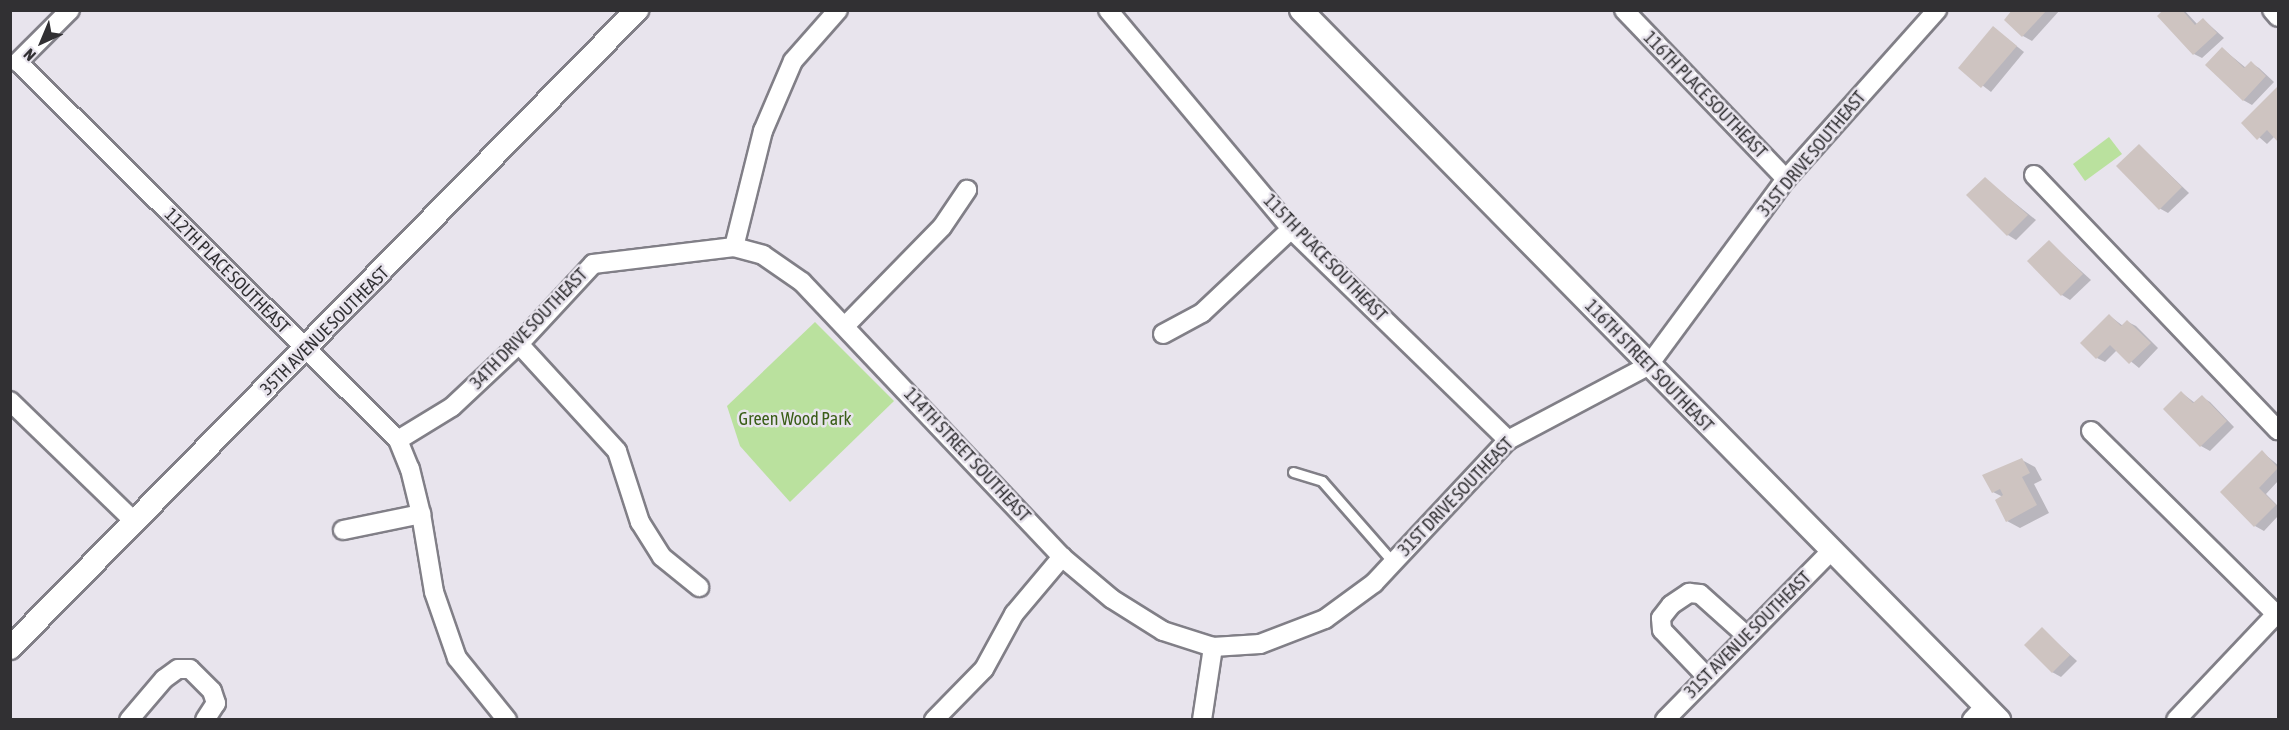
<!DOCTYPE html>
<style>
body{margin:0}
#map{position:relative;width:2289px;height:730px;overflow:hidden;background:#e8e4ed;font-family:"Asap Condensed",sans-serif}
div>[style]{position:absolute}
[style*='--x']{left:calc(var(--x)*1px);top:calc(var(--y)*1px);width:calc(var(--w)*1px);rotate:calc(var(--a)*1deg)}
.green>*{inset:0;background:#bae19e}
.shadow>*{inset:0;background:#0003}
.building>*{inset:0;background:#cec4c1}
.roads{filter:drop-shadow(2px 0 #817f87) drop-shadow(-2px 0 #817f87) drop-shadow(0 2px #817f87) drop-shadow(0 -2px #817f87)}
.service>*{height:9px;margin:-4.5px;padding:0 4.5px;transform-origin:4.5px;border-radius:4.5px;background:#fff}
.minor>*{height:18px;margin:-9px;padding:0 9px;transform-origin:9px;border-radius:9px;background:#fff}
.tertiary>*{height:22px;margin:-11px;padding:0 11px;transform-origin:11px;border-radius:11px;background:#fff}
span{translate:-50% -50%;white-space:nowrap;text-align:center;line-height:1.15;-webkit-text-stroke:5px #e8e4ed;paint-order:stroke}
.street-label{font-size:18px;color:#313033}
.park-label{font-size:18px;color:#3a5e18}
.frame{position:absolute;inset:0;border:12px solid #313033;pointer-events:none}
.north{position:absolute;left:12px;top:12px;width:60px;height:60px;-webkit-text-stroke:4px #e8e4ed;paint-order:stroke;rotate:224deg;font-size:16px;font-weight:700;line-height:24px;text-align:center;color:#313033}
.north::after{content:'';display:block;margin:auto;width:21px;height:27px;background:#313033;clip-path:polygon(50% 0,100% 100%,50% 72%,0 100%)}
</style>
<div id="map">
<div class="green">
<div style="clip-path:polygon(2109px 137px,2122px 154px,2085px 181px,2073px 164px)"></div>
<div style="clip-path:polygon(815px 322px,894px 401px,790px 502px,740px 446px,727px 406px)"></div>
</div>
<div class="shadow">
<div style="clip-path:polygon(2014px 10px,2060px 10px,2032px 41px,2023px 36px)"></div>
<div style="clip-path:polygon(2165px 10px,2184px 10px,2198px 25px,2204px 20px,2224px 38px,2202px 58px,2194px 54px)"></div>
<div style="clip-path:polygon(1994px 28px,2024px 52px,1991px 92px,1960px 68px)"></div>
<div style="clip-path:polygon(2223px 49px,2246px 68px,2251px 63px,2259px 68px,2274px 82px,2252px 105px,2243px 100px)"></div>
<div style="clip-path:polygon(2278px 88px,2278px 140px,2275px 136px,2267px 144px,2243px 123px)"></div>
<div style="clip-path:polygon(2140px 146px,2189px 193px,2168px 213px,2159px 208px)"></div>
<div style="clip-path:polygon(1985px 179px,2036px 220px,2016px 240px,2008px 235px)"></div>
<div style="clip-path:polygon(2049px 242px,2091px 280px,2070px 300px,2062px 295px)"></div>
<div style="clip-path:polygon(2110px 316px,2123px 326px,2128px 322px,2136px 326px,2158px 348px,2139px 368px,2117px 350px,2105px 362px,2097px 358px)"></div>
<div style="clip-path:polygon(2182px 393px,2195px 403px,2202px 397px,2210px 402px,2234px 427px,2210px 451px,2201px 446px)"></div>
<div style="clip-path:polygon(2262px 452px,2278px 465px,2278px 481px,2266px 494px,2278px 506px,2278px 516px,2264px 531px,2255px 526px)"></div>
<div style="clip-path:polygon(2022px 460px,2035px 467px,2042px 480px,2034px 484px,2049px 513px,2020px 528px,2007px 521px,2003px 497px,1993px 492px)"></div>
<div style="clip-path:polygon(2042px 629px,2077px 661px,2061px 677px,2052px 672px)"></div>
</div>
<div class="building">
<div style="clip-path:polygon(2012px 10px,2047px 10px,2022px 37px,2004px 20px)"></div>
<div style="clip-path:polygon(2163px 10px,2182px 10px,2195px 25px,2203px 18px,2217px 33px,2193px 55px,2157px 16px)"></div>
<div style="clip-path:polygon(1993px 26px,2017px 46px,1981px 88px,1958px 68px)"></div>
<div style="clip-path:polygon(2222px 47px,2244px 68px,2251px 61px,2266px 76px,2243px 101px,2205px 65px)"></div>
<div style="clip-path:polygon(2278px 86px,2278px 142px,2267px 130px,2257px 140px,2241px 123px)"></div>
<div style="clip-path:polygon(2139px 144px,2182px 187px,2159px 210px,2116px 166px)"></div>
<div style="clip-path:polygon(1985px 177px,2028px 215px,2007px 236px,1966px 195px)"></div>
<div style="clip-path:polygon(2049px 240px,2083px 274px,2061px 296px,2027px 261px)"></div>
<div style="clip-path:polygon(2109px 314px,2121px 326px,2127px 320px,2151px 343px,2129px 364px,2110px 345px,2096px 359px,2080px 343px)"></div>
<div style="clip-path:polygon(2181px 391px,2193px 403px,2202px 395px,2227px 421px,2200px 447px,2163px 409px)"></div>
<div style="clip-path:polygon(2262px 450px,2278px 468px,2259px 488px,2276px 505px,2254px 527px,2220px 492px)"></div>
<div style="clip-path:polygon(2022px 458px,2030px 473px,2022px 477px,2037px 505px,2006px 522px,1995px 500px,2003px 495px,2000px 489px,1992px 493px,1982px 475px)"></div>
<div style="clip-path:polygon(2042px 627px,2070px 655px,2052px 673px,2024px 645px)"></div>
</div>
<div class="roads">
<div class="service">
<div style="--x:1293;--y:472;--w:30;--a:17"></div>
<div style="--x:1322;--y:481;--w:108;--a:48.8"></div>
</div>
<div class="minor">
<div style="--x:70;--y:10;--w:74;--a:135"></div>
<div style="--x:18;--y:62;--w:536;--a:44.85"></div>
<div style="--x:398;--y:440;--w:31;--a:68"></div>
<div style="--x:410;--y:469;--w:46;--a:76.3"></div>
<div style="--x:421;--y:514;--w:79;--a:80.5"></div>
<div style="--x:434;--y:592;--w:70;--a:70.8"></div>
<div style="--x:457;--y:658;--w:80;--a:51.1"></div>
<div style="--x:1108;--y:10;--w:285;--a:50.1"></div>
<div style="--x:1291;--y:229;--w:303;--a:44.2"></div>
<div style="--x:1624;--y:10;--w:234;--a:46.2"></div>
<div style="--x:2272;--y:10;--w:9;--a:49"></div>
<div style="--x:2034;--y:175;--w:353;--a:46.3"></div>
<div style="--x:734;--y:247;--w:120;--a:-76"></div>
<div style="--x:763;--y:131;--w:76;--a:-66.8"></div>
<div style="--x:793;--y:61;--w:68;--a:-48.6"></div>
<div style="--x:846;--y:325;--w:137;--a:-45.6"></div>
<div style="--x:942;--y:227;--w:45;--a:-56"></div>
<div style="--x:1163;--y:334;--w:44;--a:-28.3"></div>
<div style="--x:1202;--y:313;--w:122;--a:-43.3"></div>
<div style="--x:519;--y:344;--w:145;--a:47.5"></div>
<div style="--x:617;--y:451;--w:75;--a:72.1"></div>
<div style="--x:640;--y:522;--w:41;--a:57.8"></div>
<div style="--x:662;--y:557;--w:48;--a:39"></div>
<div style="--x:10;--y:401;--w:174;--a:44.1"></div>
<div style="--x:2091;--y:431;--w:260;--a:44.7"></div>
<div style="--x:398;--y:440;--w:63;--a:-31.4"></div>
<div style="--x:452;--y:407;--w:92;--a:-43.2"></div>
<div style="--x:519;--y:344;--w:109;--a:-47.2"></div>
<div style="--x:593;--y:264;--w:142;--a:-6.9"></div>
<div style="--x:734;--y:247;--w:30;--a:15"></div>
<div style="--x:763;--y:255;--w:47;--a:34.7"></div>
<div style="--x:802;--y:282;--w:378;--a:46.6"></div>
<div style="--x:1062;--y:557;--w:65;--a:40"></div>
<div style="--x:1112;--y:599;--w:60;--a:32.1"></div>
<div style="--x:1163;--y:631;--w:52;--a:17.7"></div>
<div style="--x:1213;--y:647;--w:47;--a:-3.7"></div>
<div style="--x:1260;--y:644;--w:70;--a:-21"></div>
<div style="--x:1325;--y:619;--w:61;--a:-36.3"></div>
<div style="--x:1374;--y:583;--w:196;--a:-46.9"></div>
<div style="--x:1508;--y:440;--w:158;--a:-27.9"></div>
<div style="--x:1648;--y:366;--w:232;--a:-53.6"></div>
<div style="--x:1786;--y:179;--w:227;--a:-48.2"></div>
<div style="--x:343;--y:530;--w:80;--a:-11.6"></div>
<div style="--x:1707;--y:677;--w:65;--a:-133.8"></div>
<div style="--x:1662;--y:630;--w:12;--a:-95"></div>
<div style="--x:1661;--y:618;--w:16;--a:-52"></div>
<div style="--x:1671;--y:605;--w:22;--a:-34"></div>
<div style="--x:1689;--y:593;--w:11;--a:5"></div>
<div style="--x:1700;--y:594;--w:63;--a:41.8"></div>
<div style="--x:129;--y:720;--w:54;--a:-49.5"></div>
<div style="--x:164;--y:679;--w:17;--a:-36"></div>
<div style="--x:178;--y:669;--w:12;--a:0"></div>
<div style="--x:190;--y:669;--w:31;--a:45"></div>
<div style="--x:212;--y:691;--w:13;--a:72"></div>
<div style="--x:216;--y:703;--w:20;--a:123"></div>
<div style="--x:934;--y:720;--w:71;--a:-45.6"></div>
<div style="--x:984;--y:669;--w:63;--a:-61.4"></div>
<div style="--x:1014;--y:614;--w:75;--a:-49.9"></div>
<div style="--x:1202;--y:720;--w:74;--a:-81.4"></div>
<div style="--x:1665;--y:720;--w:237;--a:-45.5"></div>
<div style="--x:1972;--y:720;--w:19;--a:-47"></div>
<div style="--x:2176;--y:720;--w:149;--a:-46.6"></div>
</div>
<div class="tertiary">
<div style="--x:1301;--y:10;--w:996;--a:45.49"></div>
<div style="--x:10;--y:648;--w:895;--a:-45.5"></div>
</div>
</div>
<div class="street-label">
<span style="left:1705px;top:95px;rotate:46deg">116TH PLACE SOUTHEAST</span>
<span style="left:1812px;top:154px;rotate:-50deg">31ST DRIVE SOUTHEAST</span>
<span style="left:1325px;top:258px;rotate:46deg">115TH PLACE SOUTHEAST</span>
<span style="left:227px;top:271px;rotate:45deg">112TH PLACE SOUTHEAST</span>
<span style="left:529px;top:329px;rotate:-46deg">34TH DRIVE SOUTHEAST</span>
<span style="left:325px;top:331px;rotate:-45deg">35TH AVENUE SOUTHEAST</span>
<span style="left:1649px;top:366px;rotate:46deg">116TH STREET SOUTHEAST</span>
<span style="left:967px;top:455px;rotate:47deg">114TH STREET SOUTHEAST</span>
<span style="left:1456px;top:497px;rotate:-46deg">31ST DRIVE SOUTHEAST</span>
<span style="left:1748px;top:635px;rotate:-45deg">31ST AVENUE SOUTHEAST</span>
</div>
<div class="park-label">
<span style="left:795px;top:419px">Green Wood Park</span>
</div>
<div class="frame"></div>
<div class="north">N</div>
</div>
